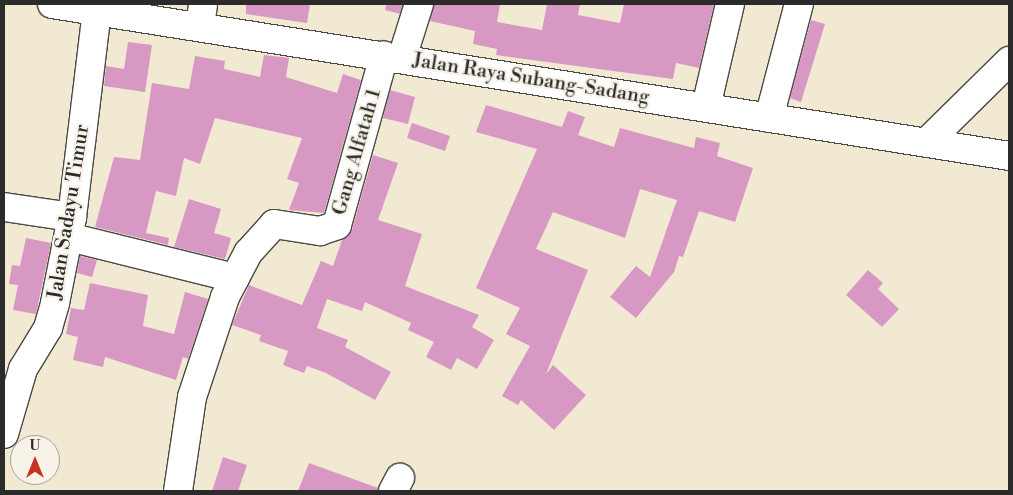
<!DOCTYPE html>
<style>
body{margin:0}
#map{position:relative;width:1013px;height:495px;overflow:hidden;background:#f2e9d3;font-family:"Libre Bodoni",serif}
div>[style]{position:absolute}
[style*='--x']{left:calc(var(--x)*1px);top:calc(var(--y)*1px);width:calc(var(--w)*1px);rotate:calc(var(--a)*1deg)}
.building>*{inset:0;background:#d898c4}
.roads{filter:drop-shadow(1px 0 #494844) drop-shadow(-1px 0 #494844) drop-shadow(0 1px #494844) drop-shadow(0 -1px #494844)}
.minor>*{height:28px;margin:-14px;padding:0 14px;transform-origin:14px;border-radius:14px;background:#fff}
.major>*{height:28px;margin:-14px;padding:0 14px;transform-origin:14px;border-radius:14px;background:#fff}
span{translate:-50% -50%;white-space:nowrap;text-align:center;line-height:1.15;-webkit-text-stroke:4.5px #f7f3e8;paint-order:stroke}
.street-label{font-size:20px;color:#2b2b2b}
.frame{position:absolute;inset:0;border:5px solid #2b2b2b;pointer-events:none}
.north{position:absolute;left:10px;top:435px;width:50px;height:50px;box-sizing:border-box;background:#f7f3e8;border:1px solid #a5a39c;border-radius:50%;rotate:0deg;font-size:14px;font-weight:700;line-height:20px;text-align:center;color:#2b2b2b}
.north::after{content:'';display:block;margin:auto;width:18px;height:22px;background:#c8321e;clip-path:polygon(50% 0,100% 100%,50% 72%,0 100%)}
</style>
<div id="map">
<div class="building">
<div style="clip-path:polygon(246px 4px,310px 4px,307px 23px,246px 14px)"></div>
<div style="clip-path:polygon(386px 4px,403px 4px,400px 14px,385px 10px)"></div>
<div style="clip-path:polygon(434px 4px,500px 4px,497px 22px,542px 30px,547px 4px,580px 4px,578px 15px,620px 23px,624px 4px,714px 4px,699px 68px,676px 63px,673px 79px,496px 55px,497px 49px,473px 44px,475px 31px,430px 21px)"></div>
<div style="clip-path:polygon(811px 20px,825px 24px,801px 102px,790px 98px)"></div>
<div style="clip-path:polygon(128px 42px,152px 45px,145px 92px,104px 86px,106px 66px,124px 69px)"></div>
<div style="clip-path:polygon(264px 55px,289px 58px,286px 77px,337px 93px,343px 74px,361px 80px,324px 213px,289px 210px,299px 183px,287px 179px,302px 138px,215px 118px,200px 164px,184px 158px,176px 196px,156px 191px,146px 233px,169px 238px,168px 245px,95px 227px,114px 157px,140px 160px,152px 83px,189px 89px,195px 56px,225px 61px,224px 69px,260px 77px)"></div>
<div style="clip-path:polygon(390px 90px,415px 97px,408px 124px,383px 118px)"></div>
<div style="clip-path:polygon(486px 105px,562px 127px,568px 111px,585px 117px,578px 135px,614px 147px,620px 128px,694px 148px,696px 137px,720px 143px,717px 156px,753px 168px,735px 222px,699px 211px,683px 257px,679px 256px,674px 272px,636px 318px,610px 297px,636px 266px,650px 277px,677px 200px,640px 189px,625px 238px,553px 212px,536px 249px,588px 270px,546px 374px,553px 365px,586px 395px,554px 430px,521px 400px,518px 405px,502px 396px,530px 346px,506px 334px,520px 308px,476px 288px,537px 149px,476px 132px)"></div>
<div style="clip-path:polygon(412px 123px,450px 136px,445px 151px,407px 138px)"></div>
<div style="clip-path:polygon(373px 155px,398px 163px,378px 220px,422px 234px,405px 286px,479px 315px,472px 327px,494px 340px,477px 369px,457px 358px,451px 370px,426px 357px,434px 342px,408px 330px,411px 323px,365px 302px,362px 311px,327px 299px,317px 328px,348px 340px,345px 347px,391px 372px,375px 400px,326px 373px,307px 366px,304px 373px,283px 365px,288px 351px,259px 341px,261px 335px,232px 325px,249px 285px,302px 305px,321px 261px,333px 266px,342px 240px,352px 230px)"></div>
<div style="clip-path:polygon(189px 199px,221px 209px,214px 233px,231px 238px,225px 259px,174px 247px)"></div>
<div style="clip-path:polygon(26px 238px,51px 243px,36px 314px,13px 310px,18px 285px,9px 284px,12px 265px,20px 266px)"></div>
<div style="clip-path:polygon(80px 256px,97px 260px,92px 277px,77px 273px)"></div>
<div style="clip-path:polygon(868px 270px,883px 283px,878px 289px,899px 309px,882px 327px,846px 295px)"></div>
<div style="clip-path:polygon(90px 283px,148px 295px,143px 326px,174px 334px,185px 292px,208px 299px,188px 359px,183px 357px,176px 380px,105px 357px,103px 367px,73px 360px,78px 337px,66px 334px,71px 308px,84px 310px)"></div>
<div style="clip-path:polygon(223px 457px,247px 465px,238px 491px,212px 491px)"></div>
<div style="clip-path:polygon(309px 463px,378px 488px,377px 491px,298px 491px)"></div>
</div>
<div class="roads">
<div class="minor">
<div style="--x:200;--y:26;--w:22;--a:-82"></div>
<div style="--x:402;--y:58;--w:57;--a:-72.5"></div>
<div style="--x:706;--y:107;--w:106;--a:-76.9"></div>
<div style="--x:769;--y:118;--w:118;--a:-75.3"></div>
<div style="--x:928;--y:141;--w:114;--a:-44.6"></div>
<div style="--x:4;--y:207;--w:69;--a:8.4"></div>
<div style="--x:69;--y:237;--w:171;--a:13.9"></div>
<div style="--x:4;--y:434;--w:68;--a:-73.7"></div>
<div style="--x:23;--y:369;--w:48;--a:-58.6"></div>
<div style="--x:48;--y:328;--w:26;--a:-74"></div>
<div style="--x:55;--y:303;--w:88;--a:-78.8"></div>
<div style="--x:72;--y:217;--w:209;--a:-83.1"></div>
<div style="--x:178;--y:491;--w:95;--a:-81.5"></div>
<div style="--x:192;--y:397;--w:105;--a:-71.7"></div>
<div style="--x:225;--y:297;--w:50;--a:-62.4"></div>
<div style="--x:248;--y:253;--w:39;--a:-48"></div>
<div style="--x:274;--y:224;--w:47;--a:8.7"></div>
<div style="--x:320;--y:231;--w:18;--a:-19"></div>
<div style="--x:337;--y:225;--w:176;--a:-74.5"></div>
<div style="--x:393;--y:491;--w:15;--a:-62"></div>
</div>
<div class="major">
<div style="--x:52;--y:4;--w:969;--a:9.02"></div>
</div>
</div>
<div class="street-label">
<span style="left:531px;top:79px;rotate:9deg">Jalan Raya Subang-Sadang</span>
<span style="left:357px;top:152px;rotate:-74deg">Gang Alfatah 1</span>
<span style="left:69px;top:212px;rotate:-81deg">Jalan Sadayu Timur</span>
</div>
<div class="frame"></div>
<div class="north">U</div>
</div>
